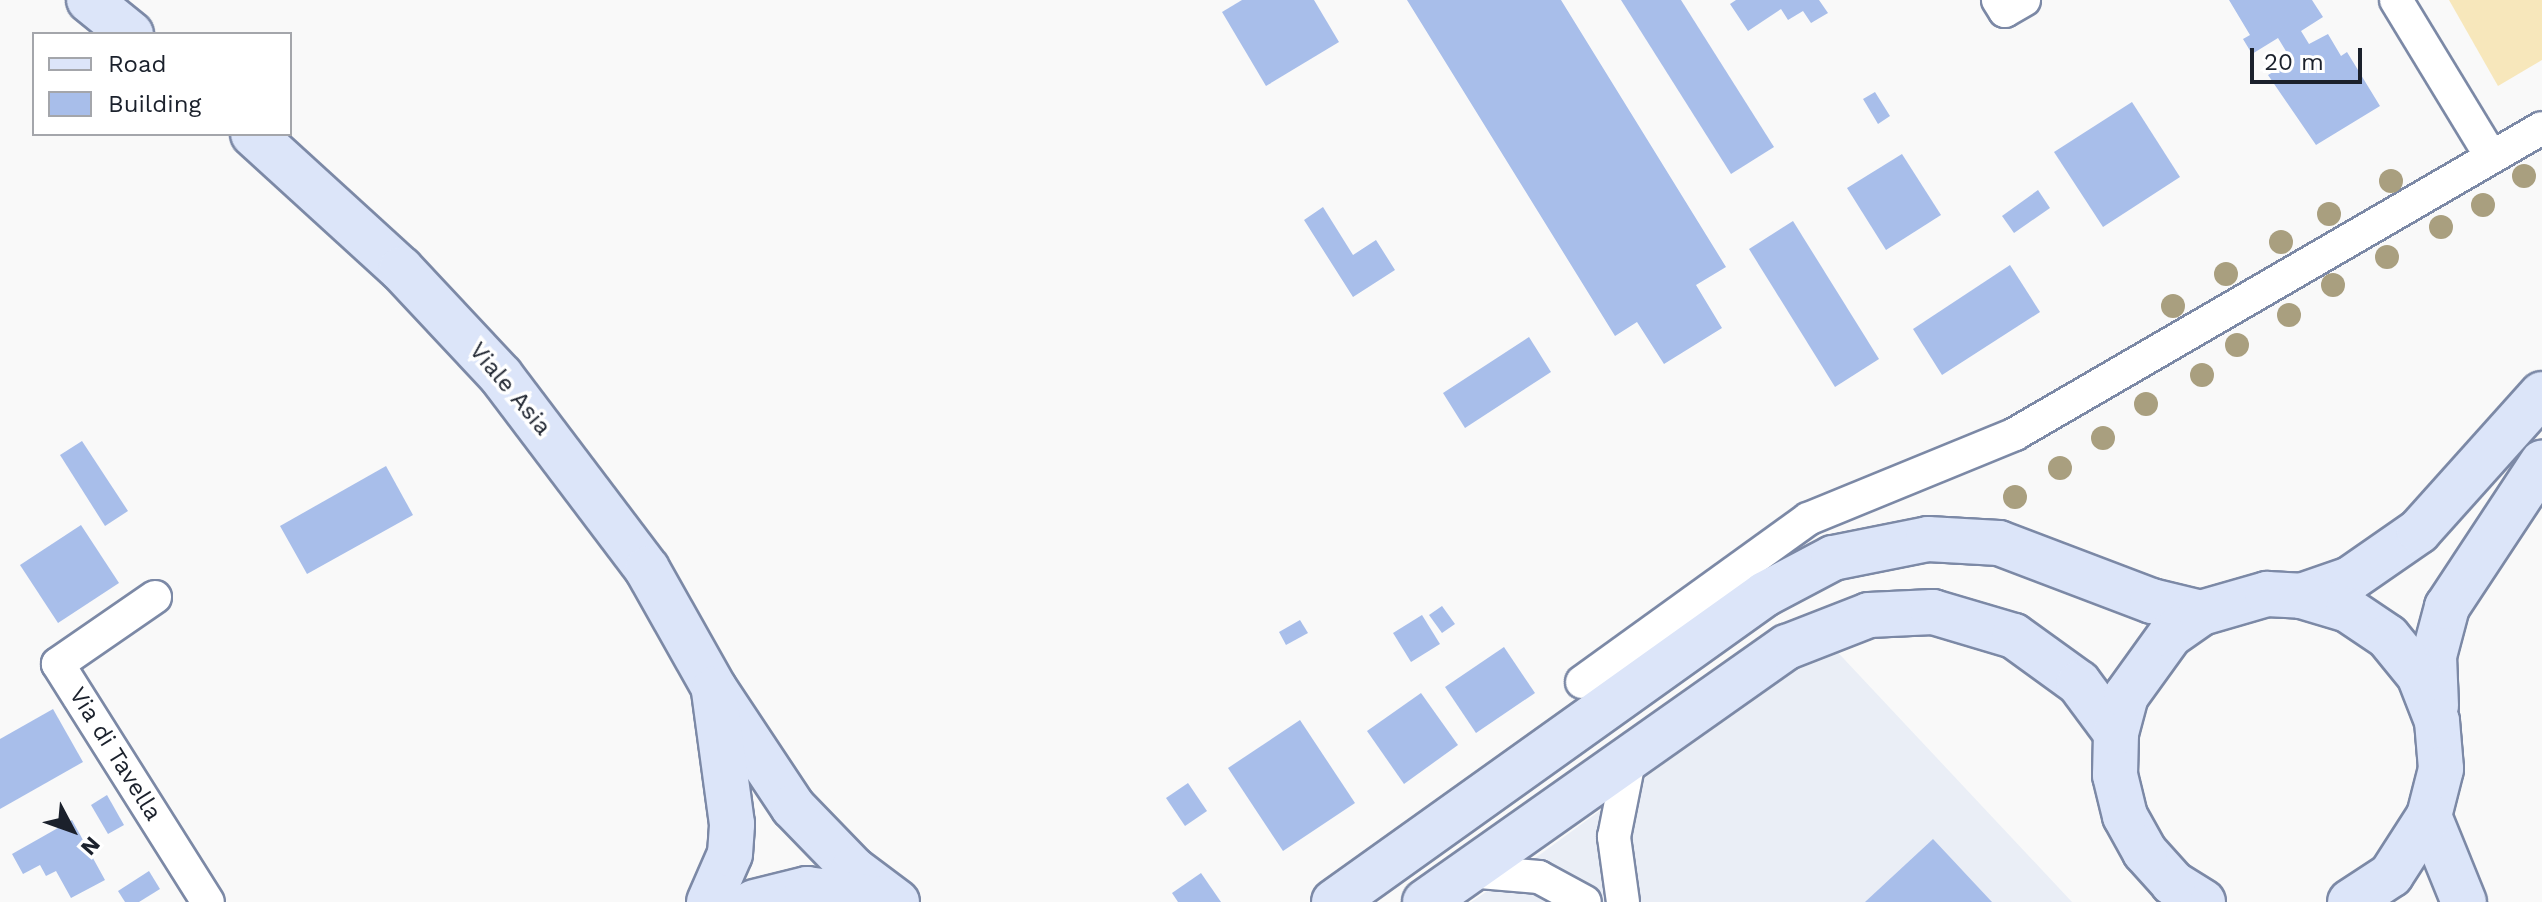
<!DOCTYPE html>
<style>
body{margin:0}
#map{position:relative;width:2542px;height:902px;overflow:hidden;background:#f9f9f9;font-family:"Work Sans",sans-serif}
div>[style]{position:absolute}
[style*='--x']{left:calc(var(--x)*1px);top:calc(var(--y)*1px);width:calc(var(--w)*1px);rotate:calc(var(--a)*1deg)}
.built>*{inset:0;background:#eaeef6}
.green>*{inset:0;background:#f7e7bb}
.building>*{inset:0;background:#a8beea}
.roads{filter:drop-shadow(2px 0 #7c89a6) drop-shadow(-2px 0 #7c89a6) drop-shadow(0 2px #7c89a6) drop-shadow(0 -2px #7c89a6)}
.street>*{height:32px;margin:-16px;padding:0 16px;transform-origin:16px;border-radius:16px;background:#fff}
.primary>*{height:44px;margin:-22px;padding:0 22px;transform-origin:22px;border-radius:22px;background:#dce5f9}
.trees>*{width:24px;height:24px;margin:-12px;border-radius:50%;background:#a99f7f}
span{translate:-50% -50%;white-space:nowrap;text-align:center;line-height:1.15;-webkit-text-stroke:7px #fff;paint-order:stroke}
.street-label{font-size:24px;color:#1b212c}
.legend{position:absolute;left:32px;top:32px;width:260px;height:104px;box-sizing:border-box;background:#fff;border:2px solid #a4a6ab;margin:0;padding:10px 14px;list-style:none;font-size:24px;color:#1b212c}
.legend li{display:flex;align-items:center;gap:16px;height:40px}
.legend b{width:40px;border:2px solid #a4a6ab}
.north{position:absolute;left:32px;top:790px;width:80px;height:80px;-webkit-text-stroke:6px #fff;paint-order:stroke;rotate:131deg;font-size:22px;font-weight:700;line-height:32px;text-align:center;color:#1b212c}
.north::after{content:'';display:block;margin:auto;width:28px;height:36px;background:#1b212c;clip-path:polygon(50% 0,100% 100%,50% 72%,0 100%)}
.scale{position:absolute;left:2250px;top:48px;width:112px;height:36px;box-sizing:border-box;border:4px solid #1b212c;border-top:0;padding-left:10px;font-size:24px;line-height:28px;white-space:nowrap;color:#1b212c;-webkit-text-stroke:6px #fff;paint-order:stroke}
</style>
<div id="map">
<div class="built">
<div style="clip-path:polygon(1829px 643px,2072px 902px,1471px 902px,1516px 872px)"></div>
</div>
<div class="green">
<div style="clip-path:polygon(2449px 0,2542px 0,2542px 60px,2498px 86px)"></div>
</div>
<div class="building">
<div style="clip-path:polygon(1242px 0,1314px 0,1339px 42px,1266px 86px,1222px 12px)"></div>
<div style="clip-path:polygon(1407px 0,1561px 0,1726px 267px,1696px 285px,1722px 328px,1664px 364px,1637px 322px,1615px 336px)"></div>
<div style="clip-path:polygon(1621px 0,1681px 0,1774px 147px,1731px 174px)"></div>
<div style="clip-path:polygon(1736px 0,1819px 0,1828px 13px,1811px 23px,1803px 11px,1788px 20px,1781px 9px,1748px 31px,1730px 4px)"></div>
<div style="clip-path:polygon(2229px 0,2312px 0,2323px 17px,2301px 31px,2309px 44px,2328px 34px,2341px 56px,2347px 52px,2380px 106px,2316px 145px,2268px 75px,2292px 61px,2278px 38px,2252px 54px,2243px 39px,2250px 35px)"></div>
<div style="clip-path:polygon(1875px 92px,1890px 116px,1878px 124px,1863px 99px)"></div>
<div style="clip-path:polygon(2132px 102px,2180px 177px,2103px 227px,2054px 152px)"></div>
<div style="clip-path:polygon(1902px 154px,1941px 215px,1886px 250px,1847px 188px)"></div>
<div style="clip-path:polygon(2038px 190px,2050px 208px,2014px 233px,2002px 216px)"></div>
<div style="clip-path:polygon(1323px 207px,1353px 255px,1376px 240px,1395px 270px,1353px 297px,1304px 220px)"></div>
<div style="clip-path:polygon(1793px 221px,1879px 359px,1835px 387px,1749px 249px)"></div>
<div style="clip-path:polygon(2010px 265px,2040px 312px,1942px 375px,1913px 329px)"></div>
<div style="clip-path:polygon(1529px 337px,1551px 372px,1465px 428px,1443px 393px)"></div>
<div style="clip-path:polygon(82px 441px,128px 511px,105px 526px,60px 455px)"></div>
<div style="clip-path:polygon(386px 466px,413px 515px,307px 574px,280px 526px)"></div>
<div style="clip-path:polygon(81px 525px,119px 583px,58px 623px,20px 565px)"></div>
<div style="clip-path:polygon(1442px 606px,1455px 624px,1442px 633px,1429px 615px)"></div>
<div style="clip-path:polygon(1422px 615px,1440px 644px,1411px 662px,1393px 633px)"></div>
<div style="clip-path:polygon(1300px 620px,1308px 633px,1286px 645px,1279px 632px)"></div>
<div style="clip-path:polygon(1504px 647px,1535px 693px,1476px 733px,1445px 687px)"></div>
<div style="clip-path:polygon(1421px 693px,1458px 745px,1404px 784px,1367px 731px)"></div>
<div style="clip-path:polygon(53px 709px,83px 762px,0 809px,0 739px)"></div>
<div style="clip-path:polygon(1300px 720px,1355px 803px,1283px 851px,1228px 768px)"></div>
<div style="clip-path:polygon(1188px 783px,1207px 811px,1185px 826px,1166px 798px)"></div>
<div style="clip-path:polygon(107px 795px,124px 825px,108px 834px,91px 805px)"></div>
<div style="clip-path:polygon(72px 820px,105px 880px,71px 898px,56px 871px,46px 876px,40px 865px,23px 874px,12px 854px)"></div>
<div style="clip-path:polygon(1933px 839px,1992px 902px,1865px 902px)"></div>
<div style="clip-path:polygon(149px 871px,160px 889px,139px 902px,125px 902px,118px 891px)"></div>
<div style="clip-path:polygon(1201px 873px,1221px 902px,1178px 902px,1172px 893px)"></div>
</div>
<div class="roads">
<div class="street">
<div style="--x:1998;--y:0;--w:13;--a:58"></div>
<div style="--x:2005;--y:11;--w:22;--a:-30"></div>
<div style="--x:2396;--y:0;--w:183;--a:58.7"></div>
<div style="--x:155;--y:597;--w:118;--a:145.4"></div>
<div style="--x:58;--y:664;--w:281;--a:57.8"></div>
<div style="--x:1582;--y:682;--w:279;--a:-35.8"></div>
<div style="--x:1808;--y:519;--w:224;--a:-22.3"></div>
<div style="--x:2015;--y:434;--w:609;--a:-30.14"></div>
<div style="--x:1468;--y:871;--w:71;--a:4.8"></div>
<div style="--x:1539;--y:877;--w:52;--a:28.5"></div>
<div style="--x:1623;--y:902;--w:66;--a:-97.9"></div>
<div style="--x:1614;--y:837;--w:83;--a:-78.8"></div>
</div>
<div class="primary">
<div style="--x:89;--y:0;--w:54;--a:39"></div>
<div style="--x:253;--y:134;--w:200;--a:42.4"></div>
<div style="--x:401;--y:269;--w:146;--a:46.9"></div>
<div style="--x:501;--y:376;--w:242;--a:52.9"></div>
<div style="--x:647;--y:569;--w:137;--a:60.6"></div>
<div style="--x:714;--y:688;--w:143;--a:56.4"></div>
<div style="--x:793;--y:807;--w:86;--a:45.9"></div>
<div style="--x:853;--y:869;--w:55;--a:36.9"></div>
<div style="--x:2301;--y:596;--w:52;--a:-19.1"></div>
<div style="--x:2350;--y:579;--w:84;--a:-34.8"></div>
<div style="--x:2419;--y:531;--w:184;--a:-48.1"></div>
<div style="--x:2436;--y:706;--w:50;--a:-92.3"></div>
<div style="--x:2434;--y:656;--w:51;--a:-75.1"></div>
<div style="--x:2447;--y:607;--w:173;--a:-56.6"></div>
<div style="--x:2429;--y:816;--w:93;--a:67.9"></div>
<div style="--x:709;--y:902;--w:52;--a:-66.4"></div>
<div style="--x:730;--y:854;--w:30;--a:-86"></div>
<div style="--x:732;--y:824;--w:135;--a:-97.7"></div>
<div style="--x:754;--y:902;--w:55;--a:-13.8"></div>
<div style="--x:807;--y:889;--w:81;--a:7.8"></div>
<div style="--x:1334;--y:902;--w:530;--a:-35.55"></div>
<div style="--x:1765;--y:594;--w:77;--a:-27.9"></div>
<div style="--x:1833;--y:558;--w:97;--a:-11.3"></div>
<div style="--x:1928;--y:539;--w:71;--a:3.2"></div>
<div style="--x:1999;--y:543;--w:164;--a:20.8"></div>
<div style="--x:2152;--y:601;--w:50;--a:13.8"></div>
<div style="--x:1425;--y:902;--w:443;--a:-35.2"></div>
<div style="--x:1787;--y:647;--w:88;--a:-21.3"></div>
<div style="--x:1869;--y:615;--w:64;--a:-2.7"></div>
<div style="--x:1933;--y:612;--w:84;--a:16.5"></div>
<div style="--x:2014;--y:636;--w:80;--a:35.9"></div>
<div style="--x:2079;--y:683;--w:62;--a:53.5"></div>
<div style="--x:2203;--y:902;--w:36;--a:-148"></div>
<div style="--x:2173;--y:883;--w:42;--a:-132.1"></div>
<div style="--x:2145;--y:852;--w:41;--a:-119.1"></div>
<div style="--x:2125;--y:816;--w:42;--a:-103.7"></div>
<div style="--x:2115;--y:775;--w:42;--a:-88.6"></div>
<div style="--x:2116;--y:733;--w:38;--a:-75"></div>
<div style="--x:2126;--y:696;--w:75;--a:-54.2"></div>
<div style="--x:2170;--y:635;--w:38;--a:-35"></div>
<div style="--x:2201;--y:613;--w:69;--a:-16.1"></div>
<div style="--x:2267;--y:594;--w:34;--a:3"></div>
<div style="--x:2301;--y:596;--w:49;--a:16.6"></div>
<div style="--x:2348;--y:610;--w:48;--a:34"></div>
<div style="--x:2388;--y:637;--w:49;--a:50.8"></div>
<div style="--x:2419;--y:675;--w:49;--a:68.6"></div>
<div style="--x:2437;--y:721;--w:48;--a:85.2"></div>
<div style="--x:2441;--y:769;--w:49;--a:104.3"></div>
<div style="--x:2429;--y:816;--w:70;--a:122.8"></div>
<div style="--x:2391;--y:875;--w:49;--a:146.6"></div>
</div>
</div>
<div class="trees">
<div style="left:2524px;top:176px"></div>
<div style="left:2391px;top:181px"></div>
<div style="left:2483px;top:205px"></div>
<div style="left:2329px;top:214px"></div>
<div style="left:2441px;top:227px"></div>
<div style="left:2281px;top:242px"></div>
<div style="left:2387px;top:257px"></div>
<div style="left:2226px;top:274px"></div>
<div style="left:2333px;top:285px"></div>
<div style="left:2173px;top:306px"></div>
<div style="left:2289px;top:315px"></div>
<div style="left:2237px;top:345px"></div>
<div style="left:2202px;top:375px"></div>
<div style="left:2146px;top:404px"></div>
<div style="left:2103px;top:438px"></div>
<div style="left:2060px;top:468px"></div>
<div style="left:2015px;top:497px"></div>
</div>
<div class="street-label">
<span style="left:510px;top:389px;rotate:50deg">Viale Asia</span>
<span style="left:115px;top:754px;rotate:58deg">Via di Tavella</span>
</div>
<ul class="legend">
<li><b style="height:10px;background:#dce5f9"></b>Road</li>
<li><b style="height:22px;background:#a8beea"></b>Building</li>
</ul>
<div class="north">N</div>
<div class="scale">20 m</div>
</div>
